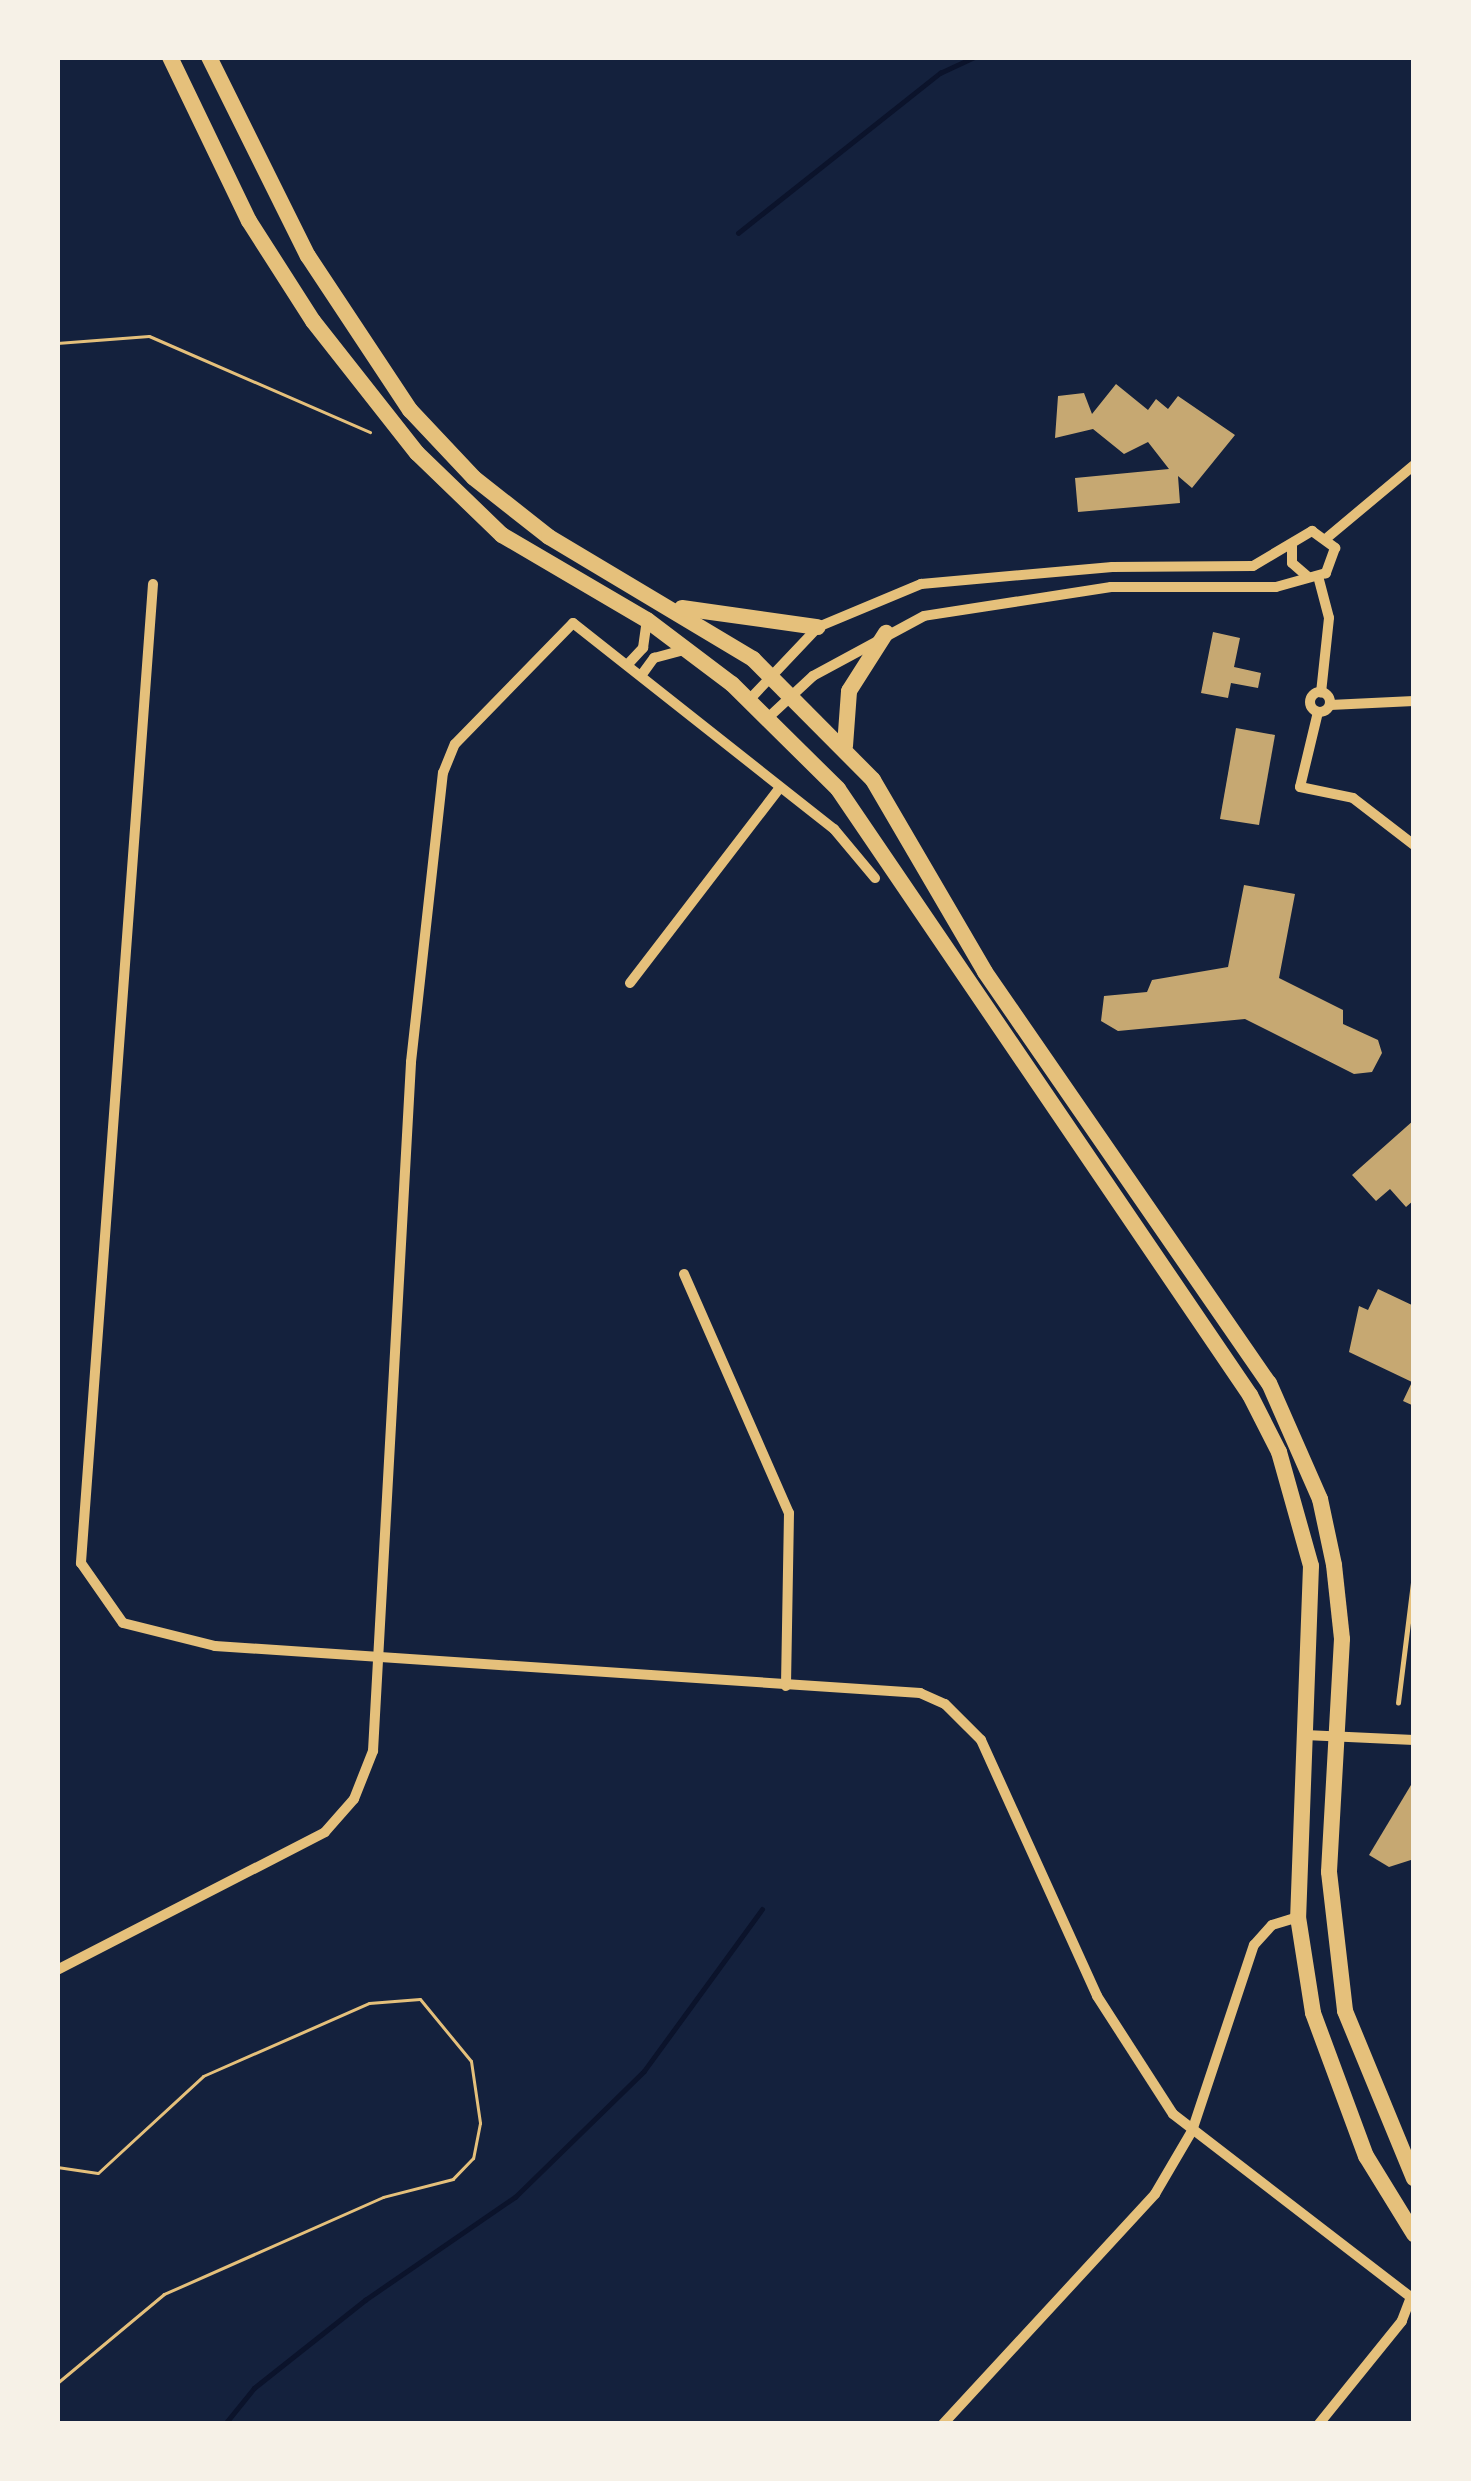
<!DOCTYPE html>
<style>
body{margin:0}
#map{position:relative;width:1471px;height:2481px;overflow:hidden;background:#14213d;font-family:"Golos Text",sans-serif}
div>[style]{position:absolute}
[style*='--x']{left:calc(var(--x)*1px);top:calc(var(--y)*1px);width:calc(var(--w)*1px);rotate:calc(var(--a)*1deg)}
.stream>*{height:4.5px;margin:-2.25px;padding:0 2.25px;transform-origin:2.25px;border-radius:2.25px;background:#0b132b}
.building>*{inset:0;background:#c6a872}
.path>*{height:3px;margin:-1.5px;padding:0 1.5px;transform-origin:1.5px;border-radius:1.5px;background:#e5c07b}
.service>*{height:4.5px;margin:-2.25px;padding:0 2.25px;transform-origin:2.25px;border-radius:2.25px;background:#e5c07b}
.minor>*{height:10px;margin:-5px;padding:0 5px;transform-origin:5px;border-radius:5px;background:#e5c07b}
.minor>.ring{margin:-5px;padding:0;box-sizing:content-box;background:none;border:10px solid #e5c07b;border-radius:50%}
.trunk>*{height:16px;margin:-8px;padding:0 8px;transform-origin:8px;border-radius:8px;background:#e5c07b}
span{translate:-50% -50%;white-space:nowrap;text-align:center;line-height:1.15;-webkit-text-stroke:9px #f6f1e7;paint-order:stroke}
.frame{position:absolute;inset:0;border:60px solid #f6f1e7;pointer-events:none}
</style>
<div id="map">
<div class="stream">
<div style="--x:738;--y:233;--w:258;--a:-38.4"></div>
<div style="--x:940;--y:73;--w:38;--a:-25"></div>
<div style="--x:225;--y:2424;--w:46;--a:-51.1"></div>
<div style="--x:254;--y:2388;--w:142;--a:-38.4"></div>
<div style="--x:365;--y:2300;--w:182;--a:-34.5"></div>
<div style="--x:515;--y:2197;--w:180;--a:-44.3"></div>
<div style="--x:644;--y:2071;--w:200;--a:-53.9"></div>
</div>
<div class="building">
<div style="clip-path:polygon(1116px 384px,1148px 410px,1156px 399px,1168px 409px,1178px 396px,1235px 435px,1192px 488px,1178px 476px,1180px 503px,1078px 512px,1075px 478px,1169px 469px,1148px 442px,1124px 454px,1093px 429px,1055px 438px,1058px 396px,1084px 393px,1092px 414px)"></div>
<div style="clip-path:polygon(1213px 632px,1240px 638px,1234px 667px,1261px 673px,1258px 688px,1231px 683px,1228px 698px,1201px 693px)"></div>
<div style="clip-path:polygon(1236px 728px,1275px 735px,1259px 825px,1220px 819px)"></div>
<div style="clip-path:polygon(1244px 885px,1295px 894px,1279px 978px,1343px 1010px,1343px 1024px,1378px 1040px,1382px 1053px,1372px 1072px,1354px 1074px,1245px 1019px,1118px 1031px,1101px 1021px,1104px 996px,1147px 992px,1152px 980px,1228px 967px)"></div>
<div style="clip-path:polygon(1414px 1120px,1414px 1200px,1406px 1207px,1390px 1189px,1376px 1201px,1352px 1175px)"></div>
<div style="clip-path:polygon(1378px 1289px,1414px 1306px,1414px 1406px,1403px 1401px,1412px 1382px,1349px 1352px,1359px 1306px,1368px 1310px)"></div>
<div style="clip-path:polygon(1414px 1780px,1414px 1859px,1389px 1867px,1369px 1855px)"></div>
</div>
<div class="path">
<div style="--x:57;--y:343;--w:92;--a:-4.4"></div>
<div style="--x:149;--y:336;--w:241;--a:23.5"></div>
<div style="--x:57;--y:2167;--w:41;--a:8.3"></div>
<div style="--x:98;--y:2173;--w:143;--a:-42.7"></div>
<div style="--x:203;--y:2076;--w:181;--a:-23.7"></div>
<div style="--x:369;--y:2003;--w:51;--a:-4.5"></div>
<div style="--x:420;--y:1999;--w:80;--a:50.6"></div>
<div style="--x:471;--y:2061;--w:63;--a:81.7"></div>
<div style="--x:480;--y:2123;--w:36;--a:101"></div>
<div style="--x:473;--y:2158;--w:29;--a:134"></div>
<div style="--x:453;--y:2179;--w:72;--a:165.6"></div>
<div style="--x:383;--y:2197;--w:240;--a:156.1"></div>
<div style="--x:164;--y:2294;--w:139;--a:140.2"></div>
</div>
<div class="service">
<div style="--x:1398;--y:1703;--w:129;--a:-82.9"></div>
</div>
<div class="minor">
<div style="--x:1328;--y:537;--w:112;--a:-39.9"></div>
<div style="--x:1292;--y:546;--w:17;--a:90"></div>
<div style="--x:1292;--y:563;--w:20;--a:41"></div>
<div style="--x:1318;--y:576;--w:43;--a:75.3"></div>
<div style="--x:1329;--y:618;--w:75;--a:96.1"></div>
<div style="--x:153;--y:584;--w:982;--a:94.21"></div>
<div style="--x:81;--y:1563;--w:73;--a:55"></div>
<div style="--x:123;--y:1623;--w:95;--a:14"></div>
<div style="--x:215;--y:1646;--w:707;--a:3.81"></div>
<div style="--x:920;--y:1693;--w:27;--a:24"></div>
<div style="--x:945;--y:1704;--w:51;--a:45"></div>
<div style="--x:981;--y:1740;--w:281;--a:65.6"></div>
<div style="--x:1097;--y:1996;--w:140;--a:57.2"></div>
<div style="--x:1173;--y:2114;--w:300;--a:37.6"></div>
<div style="--x:1411;--y:2297;--w:26;--a:111"></div>
<div style="--x:1402;--y:2321;--w:132;--a:128.9"></div>
<div style="--x:629;--y:663;--w:21;--a:-47"></div>
<div style="--x:643;--y:648;--w:28;--a:-82"></div>
<div style="--x:643;--y:673;--w:19;--a:-54"></div>
<div style="--x:654;--y:658;--w:34;--a:-15"></div>
<div class="ring" style="left:1310px;top:692px;width:10px;height:10px"></div>
<div style="--x:750;--y:699;--w:99;--a:-46.6"></div>
<div style="--x:818;--y:627;--w:112;--a:-22.7"></div>
<div style="--x:921;--y:584;--w:192;--a:-5.1"></div>
<div style="--x:1112;--y:567;--w:141;--a:-0.4"></div>
<div style="--x:1253;--y:566;--w:69;--a:-30.7"></div>
<div style="--x:1312;--y:531;--w:29;--a:36"></div>
<div style="--x:1335;--y:548;--w:27;--a:110"></div>
<div style="--x:1326;--y:573;--w:52;--a:164.4"></div>
<div style="--x:1276;--y:587;--w:165;--a:180"></div>
<div style="--x:1111;--y:587;--w:189;--a:171.2"></div>
<div style="--x:924;--y:616;--w:126;--a:151.6"></div>
<div style="--x:813;--y:676;--w:59;--a:137.1"></div>
<div style="--x:1330;--y:705;--w:84;--a:-2.7"></div>
<div style="--x:1318;--y:712;--w:77;--a:103.5"></div>
<div style="--x:1300;--y:787;--w:54;--a:11.7"></div>
<div style="--x:1353;--y:798;--w:77;--a:37.6"></div>
<div style="--x:630;--y:983;--w:245;--a:-52.5"></div>
<div style="--x:684;--y:1274;--w:261;--a:66.3"></div>
<div style="--x:789;--y:1513;--w:173;--a:91"></div>
<div style="--x:1305;--y:1735;--w:109;--a:2.6"></div>
<div style="--x:57;--y:1970;--w:301;--a:-27.2"></div>
<div style="--x:325;--y:1832;--w:44;--a:-48.7"></div>
<div style="--x:354;--y:1799;--w:52;--a:-68.4"></div>
<div style="--x:373;--y:1751;--w:690;--a:-86.84"></div>
<div style="--x:411;--y:1062;--w:291;--a:-83.7"></div>
<div style="--x:443;--y:773;--w:31;--a:-68"></div>
<div style="--x:455;--y:744;--w:169;--a:-45.7"></div>
<div style="--x:573;--y:623;--w:333;--a:38.3"></div>
<div style="--x:834;--y:829;--w:64;--a:50.1"></div>
<div style="--x:943;--y:2424;--w:313;--a:-47.3"></div>
<div style="--x:1155;--y:2194;--w:73;--a:-59.6"></div>
<div style="--x:1192;--y:2131;--w:196;--a:-71.6"></div>
<div style="--x:1254;--y:1945;--w:27;--a:-48"></div>
<div style="--x:1272;--y:1925;--w:27;--a:-17"></div>
</div>
<div class="trunk">
<div style="--x:170;--y:57;--w:182;--a:64.3"></div>
<div style="--x:249;--y:221;--w:119;--a:57.4"></div>
<div style="--x:313;--y:321;--w:168;--a:51.8"></div>
<div style="--x:417;--y:453;--w:118;--a:44"></div>
<div style="--x:502;--y:535;--w:168;--a:30.4"></div>
<div style="--x:647;--y:620;--w:106;--a:37"></div>
<div style="--x:732;--y:684;--w:149;--a:44.7"></div>
<div style="--x:838;--y:789;--w:733;--a:55.79"></div>
<div style="--x:1250;--y:1395;--w:64;--a:63"></div>
<div style="--x:1279;--y:1452;--w:118;--a:74.3"></div>
<div style="--x:1311;--y:1566;--w:351;--a:92.1"></div>
<div style="--x:1298;--y:1917;--w:97;--a:81.1"></div>
<div style="--x:1313;--y:2013;--w:153;--a:69.7"></div>
<div style="--x:1366;--y:2156;--w:92;--a:58.4"></div>
<div style="--x:209;--y:57;--w:222;--a:63.6"></div>
<div style="--x:308;--y:256;--w:185;--a:56.5"></div>
<div style="--x:410;--y:410;--w:93;--a:46.7"></div>
<div style="--x:474;--y:478;--w:95;--a:38.2"></div>
<div style="--x:549;--y:537;--w:238;--a:30.9"></div>
<div style="--x:753;--y:659;--w:170;--a:45.2"></div>
<div style="--x:873;--y:780;--w:222;--a:59.7"></div>
<div style="--x:985;--y:972;--w:500;--a:55.4"></div>
<div style="--x:1269;--y:1383;--w:127;--a:66.3"></div>
<div style="--x:1320;--y:1499;--w:67;--a:78"></div>
<div style="--x:1334;--y:1565;--w:74;--a:83.8"></div>
<div style="--x:1342;--y:1639;--w:233;--a:93.2"></div>
<div style="--x:1329;--y:1872;--w:140;--a:83.4"></div>
<div style="--x:1345;--y:2011;--w:181;--a:67.6"></div>
<div style="--x:682;--y:608;--w:137;--a:8"></div>
<div style="--x:845;--y:746;--w:55;--a:-85.8"></div>
<div style="--x:849;--y:691;--w:69;--a:-57.5"></div>
</div>
<div class="frame"></div>
</div>
